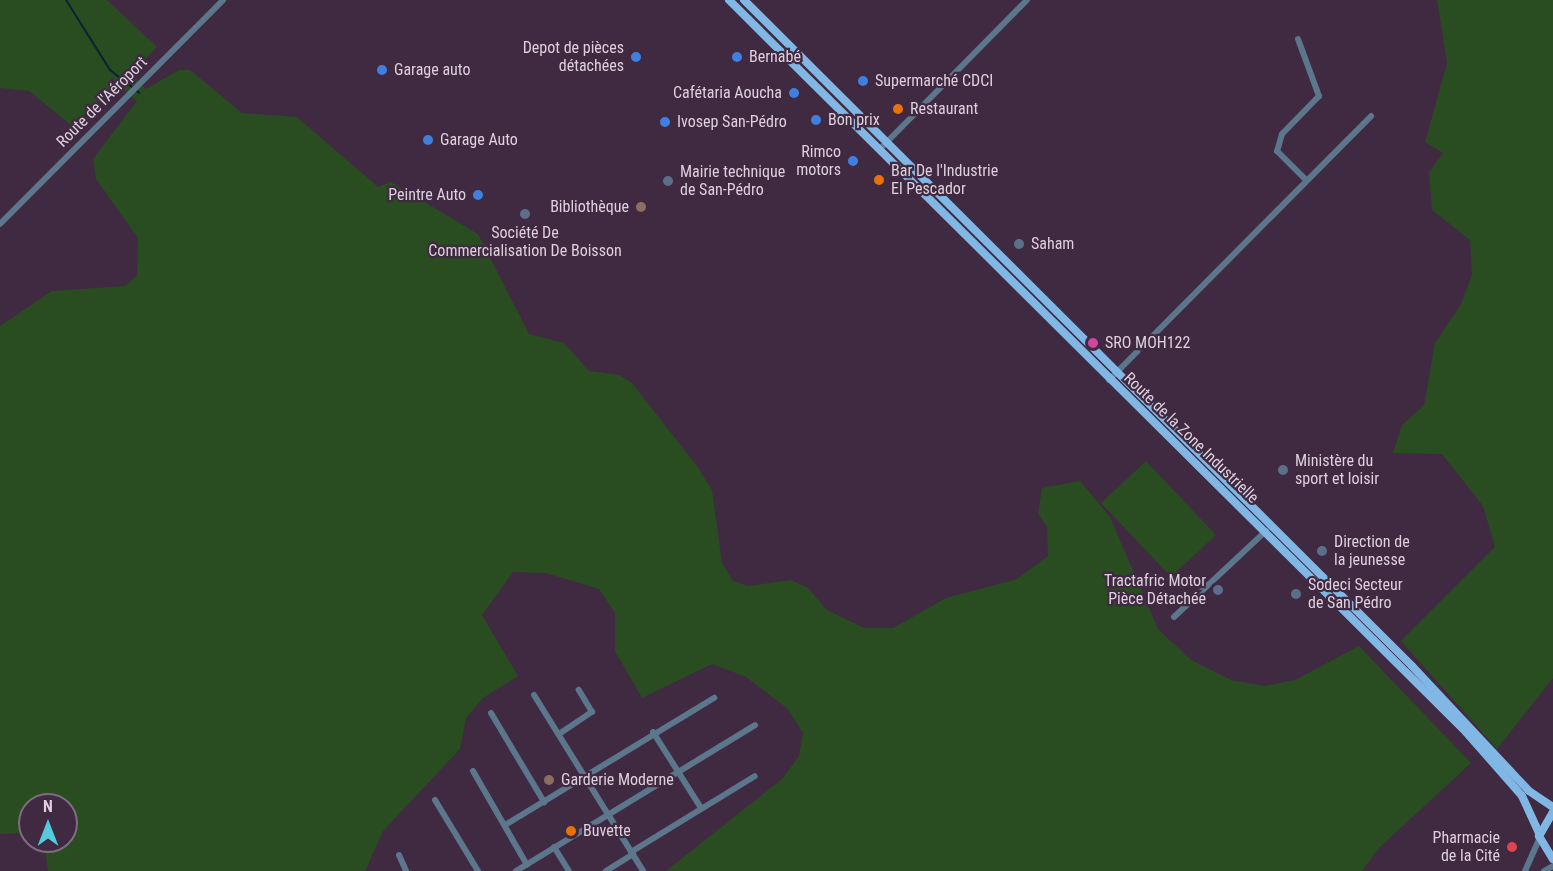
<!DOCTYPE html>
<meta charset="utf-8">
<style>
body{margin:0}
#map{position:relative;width:1553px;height:871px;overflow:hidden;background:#402a41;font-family:"Roboto Condensed",sans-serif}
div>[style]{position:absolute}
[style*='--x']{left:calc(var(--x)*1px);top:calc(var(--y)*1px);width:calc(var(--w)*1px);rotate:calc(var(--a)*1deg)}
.green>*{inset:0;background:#294c21}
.stream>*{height:2px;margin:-1px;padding:0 1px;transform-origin:1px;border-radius:1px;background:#0a2331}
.minor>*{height:6px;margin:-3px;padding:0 3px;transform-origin:3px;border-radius:3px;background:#5c768c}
.major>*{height:8px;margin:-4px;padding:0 4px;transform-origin:4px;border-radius:4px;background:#81b7e4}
.dots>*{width:16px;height:16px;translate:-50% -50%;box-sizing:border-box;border:3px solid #402a41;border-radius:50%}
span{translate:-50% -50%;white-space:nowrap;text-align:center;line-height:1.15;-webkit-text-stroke:4.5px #402a41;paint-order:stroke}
.poi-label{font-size:16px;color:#ded0de}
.right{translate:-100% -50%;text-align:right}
.left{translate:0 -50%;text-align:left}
.street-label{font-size:16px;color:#ded0de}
.north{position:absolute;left:18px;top:793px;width:60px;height:60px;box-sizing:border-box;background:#402a41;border:2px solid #7f6c80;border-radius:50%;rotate:0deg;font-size:16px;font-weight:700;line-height:24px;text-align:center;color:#ded0de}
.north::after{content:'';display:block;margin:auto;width:21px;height:27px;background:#54cadd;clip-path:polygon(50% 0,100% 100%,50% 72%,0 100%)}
</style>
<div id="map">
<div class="green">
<div style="clip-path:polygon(0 0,107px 0,157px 47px,131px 74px,146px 89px,179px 70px,190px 70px,242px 113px,297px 117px,378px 187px,391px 182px,478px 234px,529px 334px,564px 343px,589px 371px,619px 375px,632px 383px,697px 466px,712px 490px,722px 563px,733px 581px,748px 586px,791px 580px,808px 588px,827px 610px,864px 628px,893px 628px,946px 598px,1017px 579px,1048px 556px,1047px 527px,1038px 513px,1042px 488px,1080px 481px,1110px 517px,1158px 629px,1191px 660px,1231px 680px,1265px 686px,1295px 680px,1359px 646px,1471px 763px,1380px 847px,1362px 871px,666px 871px,782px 779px,799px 756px,803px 733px,788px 709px,746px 677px,712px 664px,642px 698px,615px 651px,615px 613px,599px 589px,546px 573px,513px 572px,482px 615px,518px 676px,483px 698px,466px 718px,460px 749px,383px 831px,365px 871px,48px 871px,44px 841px,66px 841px,66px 805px,30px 805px,30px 833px,0 834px,0 326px,52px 291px,125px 286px,137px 276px,138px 238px,96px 179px,93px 159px,137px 101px,120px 86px,71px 125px,29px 91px,0 88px)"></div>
<div style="clip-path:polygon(1437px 0,1553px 0,1553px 678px,1497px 749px,1401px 641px,1495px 547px,1483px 506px,1442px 454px,1393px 453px,1402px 425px,1424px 405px,1435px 343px,1461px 304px,1472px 275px,1470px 240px,1432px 210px,1429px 172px,1443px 153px,1425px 142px,1447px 63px)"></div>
<div style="clip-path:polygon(1146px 461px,1216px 535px,1171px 577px,1101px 503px)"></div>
</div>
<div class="stream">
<div style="--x:66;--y:0;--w:83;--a:57.8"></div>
<div style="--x:110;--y:70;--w:37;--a:38"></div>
</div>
<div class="minor">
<div style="--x:1298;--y:39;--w:61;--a:69.8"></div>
<div style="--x:1319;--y:96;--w:53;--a:134.2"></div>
<div style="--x:1282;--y:134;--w:18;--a:106"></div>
<div style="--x:1277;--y:151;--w:41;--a:45"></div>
<div style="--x:880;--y:149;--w:209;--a:-45.4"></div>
<div style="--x:0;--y:224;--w:316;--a:-45.1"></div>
<div style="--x:1109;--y:380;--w:372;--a:-45.2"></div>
<div style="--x:1174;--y:617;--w:126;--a:-43.1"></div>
<div style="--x:534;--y:695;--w:207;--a:58.2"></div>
<div style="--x:491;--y:713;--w:104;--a:59.2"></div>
<div style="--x:653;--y:732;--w:90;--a:57.7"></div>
<div style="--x:559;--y:734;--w:40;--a:-34"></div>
<div style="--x:592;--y:712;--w:26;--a:-121"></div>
<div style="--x:473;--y:771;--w:108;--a:60.1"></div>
<div style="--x:435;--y:800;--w:83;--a:58.8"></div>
<div style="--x:505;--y:825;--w:245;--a:-31.3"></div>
<div style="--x:554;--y:847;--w:28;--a:58"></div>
<div style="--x:631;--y:852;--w:145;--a:-31.5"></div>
<div style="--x:399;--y:855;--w:17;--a:66"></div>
<div style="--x:516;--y:871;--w:280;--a:-31.4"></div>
<div style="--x:606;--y:871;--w:32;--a:-32"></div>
<div style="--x:1525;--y:871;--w:35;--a:-66"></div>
<div style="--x:1544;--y:871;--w:10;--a:-29"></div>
</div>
<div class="major">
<div style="--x:729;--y:0;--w:1039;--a:44.8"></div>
<div style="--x:1466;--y:732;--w:85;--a:48.8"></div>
<div style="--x:1522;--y:796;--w:41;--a:65.3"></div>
<div style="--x:744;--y:0;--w:943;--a:44.91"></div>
<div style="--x:1412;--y:666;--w:171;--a:46.9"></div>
<div style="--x:1529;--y:791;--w:29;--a:34"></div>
<div style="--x:1553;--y:812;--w:28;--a:120"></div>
<div style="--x:1539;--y:836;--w:27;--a:59"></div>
</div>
<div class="dots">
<div style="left:636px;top:57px;background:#3f7fe0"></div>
<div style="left:737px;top:57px;background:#3f7fe0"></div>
<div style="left:382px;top:70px;background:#3f7fe0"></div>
<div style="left:863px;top:81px;background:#3f7fe0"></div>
<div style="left:794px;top:93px;background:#3f7fe0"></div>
<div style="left:898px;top:109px;background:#e8710a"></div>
<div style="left:816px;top:120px;background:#3f7fe0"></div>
<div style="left:665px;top:122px;background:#3f7fe0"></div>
<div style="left:428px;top:140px;background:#3f7fe0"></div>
<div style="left:853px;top:161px;background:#3f7fe0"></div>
<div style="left:879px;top:180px;background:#e8710a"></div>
<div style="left:668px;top:181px;background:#5c6f8a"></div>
<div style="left:478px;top:195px;background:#3f7fe0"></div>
<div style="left:641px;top:207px;background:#8d6e63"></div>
<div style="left:525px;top:214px;background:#5c6f8a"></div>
<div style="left:1019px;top:244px;background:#5c6f8a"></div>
<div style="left:1093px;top:343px;background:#d1479c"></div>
<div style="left:1283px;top:470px;background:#5c6f8a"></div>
<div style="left:1322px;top:551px;background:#5c6f8a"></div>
<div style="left:1218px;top:590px;background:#5c6f8a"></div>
<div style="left:1296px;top:594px;background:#5c6f8a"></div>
<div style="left:549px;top:780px;background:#8d6e63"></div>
<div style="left:571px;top:831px;background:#e8710a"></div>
<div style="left:1512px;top:847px;background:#e0444e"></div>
</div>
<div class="poi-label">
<span class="right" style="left:624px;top:57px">Depot de pièces<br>détachées</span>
<span class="left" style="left:749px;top:57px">Bernabé</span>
<span class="left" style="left:394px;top:70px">Garage auto</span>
<span class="left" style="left:875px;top:81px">Supermarché CDCI</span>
<span class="right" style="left:782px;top:93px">Cafétaria Aoucha</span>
<span class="left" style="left:910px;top:109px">Restaurant</span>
<span class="left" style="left:828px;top:120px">Bon prix</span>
<span class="left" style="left:677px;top:122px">Ivosep San-Pédro</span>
<span class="left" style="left:440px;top:140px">Garage Auto</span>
<span class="right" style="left:841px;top:161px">Rimco<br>motors</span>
<span class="left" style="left:891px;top:180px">Bar De l'Industrie<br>El Pescador</span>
<span class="left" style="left:680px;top:181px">Mairie technique<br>de San-Pédro</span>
<span class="right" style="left:466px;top:195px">Peintre Auto</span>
<span class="right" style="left:629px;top:207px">Bibliothèque</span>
<span style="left:525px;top:242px">Société De<br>Commercialisation De Boisson</span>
<span class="left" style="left:1031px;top:244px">Saham</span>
<span class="left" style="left:1105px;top:343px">SRO MOH122</span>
<span class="left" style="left:1295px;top:470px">Ministère du<br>sport et loisir</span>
<span class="left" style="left:1334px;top:551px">Direction de<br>la jeunesse</span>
<span class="right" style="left:1206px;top:590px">Tractafric Motor<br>Pièce Détachée</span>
<span class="left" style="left:1308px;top:594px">Sodeci Secteur<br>de San Pédro</span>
<span class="left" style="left:561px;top:780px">Garderie Moderne</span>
<span class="left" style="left:583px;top:831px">Buvette</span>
<span class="right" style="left:1500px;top:847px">Pharmacie<br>de la Cité</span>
</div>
<div class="street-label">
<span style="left:102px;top:102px;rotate:-45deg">Route de l'Aéroport</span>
<span style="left:1191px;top:438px;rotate:44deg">Route de la Zone Industrielle</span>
</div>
<div class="north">N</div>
</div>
